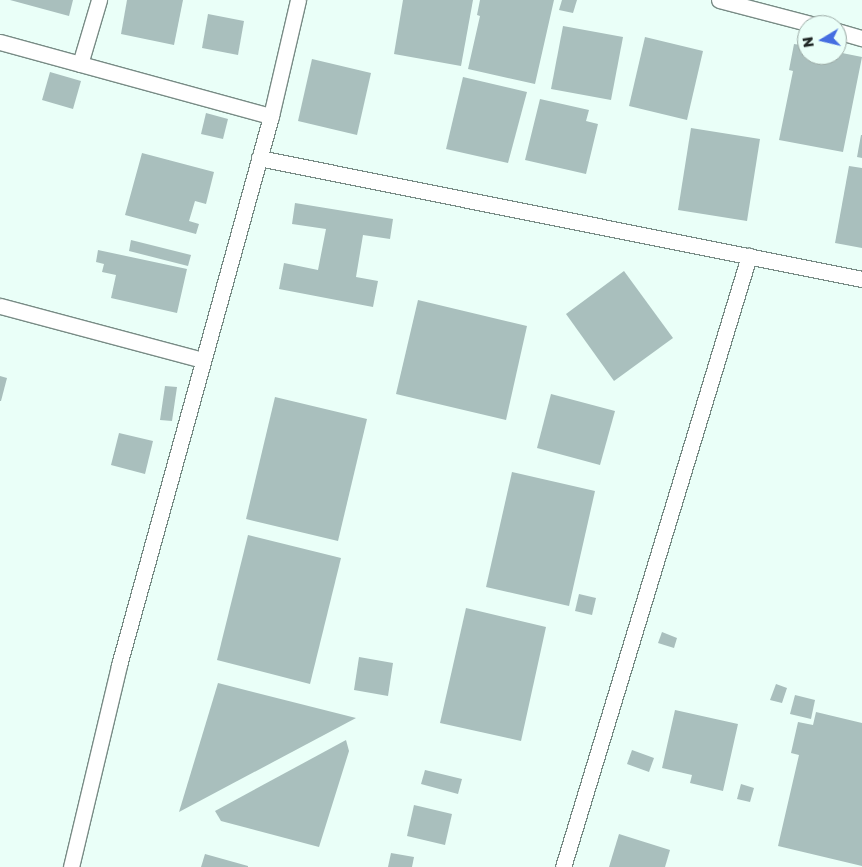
<!DOCTYPE html>
<style>
body{margin:0}
#map{position:relative;width:862px;height:867px;overflow:hidden;background:#eafff8;font-family:"Golos Text",sans-serif}
div>[style]{position:absolute}
[style*='--x']{left:calc(var(--x)*1px);top:calc(var(--y)*1px);width:calc(var(--w)*1px);rotate:calc(var(--a)*1deg)}
.building>*{inset:0;background:#a9bfbd}
.roads{filter:drop-shadow(1px 0 #788b85) drop-shadow(-1px 0 #788b85) drop-shadow(0 1px #788b85) drop-shadow(0 -1px #788b85)}
.street>*{height:15px;margin:-7.5px;padding:0 7.5px;transform-origin:7.5px;border-radius:7.5px;background:#fff}
span{translate:-50% -50%;white-space:nowrap;text-align:center;line-height:1.15;-webkit-text-stroke:5px #eafff8;paint-order:stroke}
.north{position:absolute;left:797px;top:15px;width:50px;height:50px;box-sizing:border-box;background:#eafff8;border:1px solid #9aa9a4;border-radius:50%;rotate:261deg;font-size:14px;font-weight:700;line-height:20px;text-align:center;color:#222927}
.north::after{content:'';display:block;margin:auto;width:18px;height:22px;background:#456ee1;clip-path:polygon(50% 0,100% 100%,50% 72%,0 100%)}
</style>
<div id="map">
<div class="building">
<div style="clip-path:polygon(10px 0,73px 0,69px 16px)"></div>
<div style="clip-path:polygon(127px 0,183px 0,174px 45px,121px 34px)"></div>
<div style="clip-path:polygon(403px 0,473px 0,461px 66px,394px 54px)"></div>
<div style="clip-path:polygon(480px 0,554px 0,535px 84px,468px 69px,480px 16px,477px 15px)"></div>
<div style="clip-path:polygon(562px 0,577px 0,573px 13px,559px 10px)"></div>
<div style="clip-path:polygon(208px 14px,244px 21px,238px 55px,202px 48px)"></div>
<div style="clip-path:polygon(563px 26px,623px 37px,611px 100px,551px 89px)"></div>
<div style="clip-path:polygon(645px 37px,703px 51px,687px 120px,629px 106px)"></div>
<div style="clip-path:polygon(794px 44px,807px 46px,807px 55px,837px 55px,837px 52px,862px 57px,843px 152px,779px 140px,793px 71px,789px 70px)"></div>
<div style="clip-path:polygon(312px 59px,371px 73px,357px 135px,298px 121px)"></div>
<div style="clip-path:polygon(50px 72px,81px 81px,73px 109px,42px 100px)"></div>
<div style="clip-path:polygon(463px 77px,527px 92px,508px 163px,446px 149px)"></div>
<div style="clip-path:polygon(540px 99px,589px 110px,586px 121px,598px 124px,586px 174px,525px 160px)"></div>
<div style="clip-path:polygon(206px 113px,228px 119px,223px 139px,201px 134px)"></div>
<div style="clip-path:polygon(691px 128px,760px 139px,747px 221px,678px 210px)"></div>
<div style="clip-path:polygon(861px 135px,862px 135px,862px 158px,857px 157px)"></div>
<div style="clip-path:polygon(142px 153px,214px 172px,206px 204px,195px 201px,189px 221px,199px 224px,196px 234px,125px 215px)"></div>
<div style="clip-path:polygon(849px 166px,862px 168px,862px 248px,835px 243px)"></div>
<div style="clip-path:polygon(295px 203px,393px 219px,390px 239px,363px 235px,356px 277px,378px 281px,373px 307px,279px 289px,284px 263px,318px 270px,326px 229px,292px 224px)"></div>
<div style="clip-path:polygon(131px 240px,191px 255px,188px 266px,129px 251px)"></div>
<div style="clip-path:polygon(98px 250px,187px 269px,177px 313px,111px 298px,116px 275px,102px 272px,104px 264px,96px 262px)"></div>
<div style="clip-path:polygon(624px 271px,673px 338px,614px 381px,566px 314px)"></div>
<div style="clip-path:polygon(418px 300px,527px 326px,506px 420px,396px 394px)"></div>
<div style="clip-path:polygon(0 376px,7px 378px,1px 401px,0 401px)"></div>
<div style="clip-path:polygon(165px 386px,177px 387px,172px 421px,160px 420px)"></div>
<div style="clip-path:polygon(551px 394px,615px 411px,600px 465px,537px 448px)"></div>
<div style="clip-path:polygon(275px 397px,367px 419px,338px 541px,246px 519px)"></div>
<div style="clip-path:polygon(119px 433px,153px 441px,145px 474px,111px 465px)"></div>
<div style="clip-path:polygon(512px 472px,595px 491px,569px 606px,486px 587px)"></div>
<div style="clip-path:polygon(248px 535px,341px 558px,310px 684px,217px 660px)"></div>
<div style="clip-path:polygon(579px 594px,596px 598px,592px 615px,575px 611px)"></div>
<div style="clip-path:polygon(466px 608px,546px 627px,521px 741px,440px 723px)"></div>
<div style="clip-path:polygon(662px 632px,677px 638px,674px 648px,658px 643px)"></div>
<div style="clip-path:polygon(359px 657px,393px 663px,388px 696px,354px 690px)"></div>
<div style="clip-path:polygon(218px 683px,356px 718px,179px 812px)"></div>
<div style="clip-path:polygon(776px 684px,787px 688px,782px 703px,770px 700px)"></div>
<div style="clip-path:polygon(795px 695px,815px 700px,811px 719px,790px 714px)"></div>
<div style="clip-path:polygon(675px 710px,738px 724px,723px 791px,690px 783px,692px 775px,662px 768px)"></div>
<div style="clip-path:polygon(816px 712px,862px 723px,862px 866px,778px 846px,799px 755px,791px 753px,798px 722px,813px 725px)"></div>
<div style="clip-path:polygon(346px 740px,349px 751px,319px 847px,221px 821px,215px 811px)"></div>
<div style="clip-path:polygon(632px 750px,654px 758px,649px 772px,627px 764px)"></div>
<div style="clip-path:polygon(425px 770px,462px 779px,458px 794px,421px 784px)"></div>
<div style="clip-path:polygon(741px 784px,754px 788px,750px 802px,737px 799px)"></div>
<div style="clip-path:polygon(414px 805px,452px 814px,445px 845px,407px 836px)"></div>
<div style="clip-path:polygon(619px 834px,670px 850px,665px 867px,609px 867px)"></div>
<div style="clip-path:polygon(391px 853px,414px 857px,412px 867px,388px 867px)"></div>
<div style="clip-path:polygon(205px 854px,248px 866px,248px 867px,201px 867px)"></div>
</div>
<div class="roads">
<div class="street">
<div style="--x:719;--y:0;--w:98;--a:14.7"></div>
<div style="--x:837;--y:31;--w:26;--a:16"></div>
<div style="--x:0;--y:42;--w:281;--a:15.3"></div>
<div style="--x:80;--y:64;--w:67;--a:-73.5"></div>
<div style="--x:259;--y:158;--w:615;--a:11.35"></div>
<div style="--x:0;--y:306;--w:210;--a:14.9"></div>
<div style="--x:71;--y:867;--w:208;--a:-76.6"></div>
<div style="--x:119;--y:665;--w:570;--a:-74.52"></div>
<div style="--x:271;--y:116;--w:119;--a:-76.9"></div>
<div style="--x:563;--y:867;--w:639;--a:-73.07"></div>
</div>
</div>
<div class="north">N</div>
</div>
